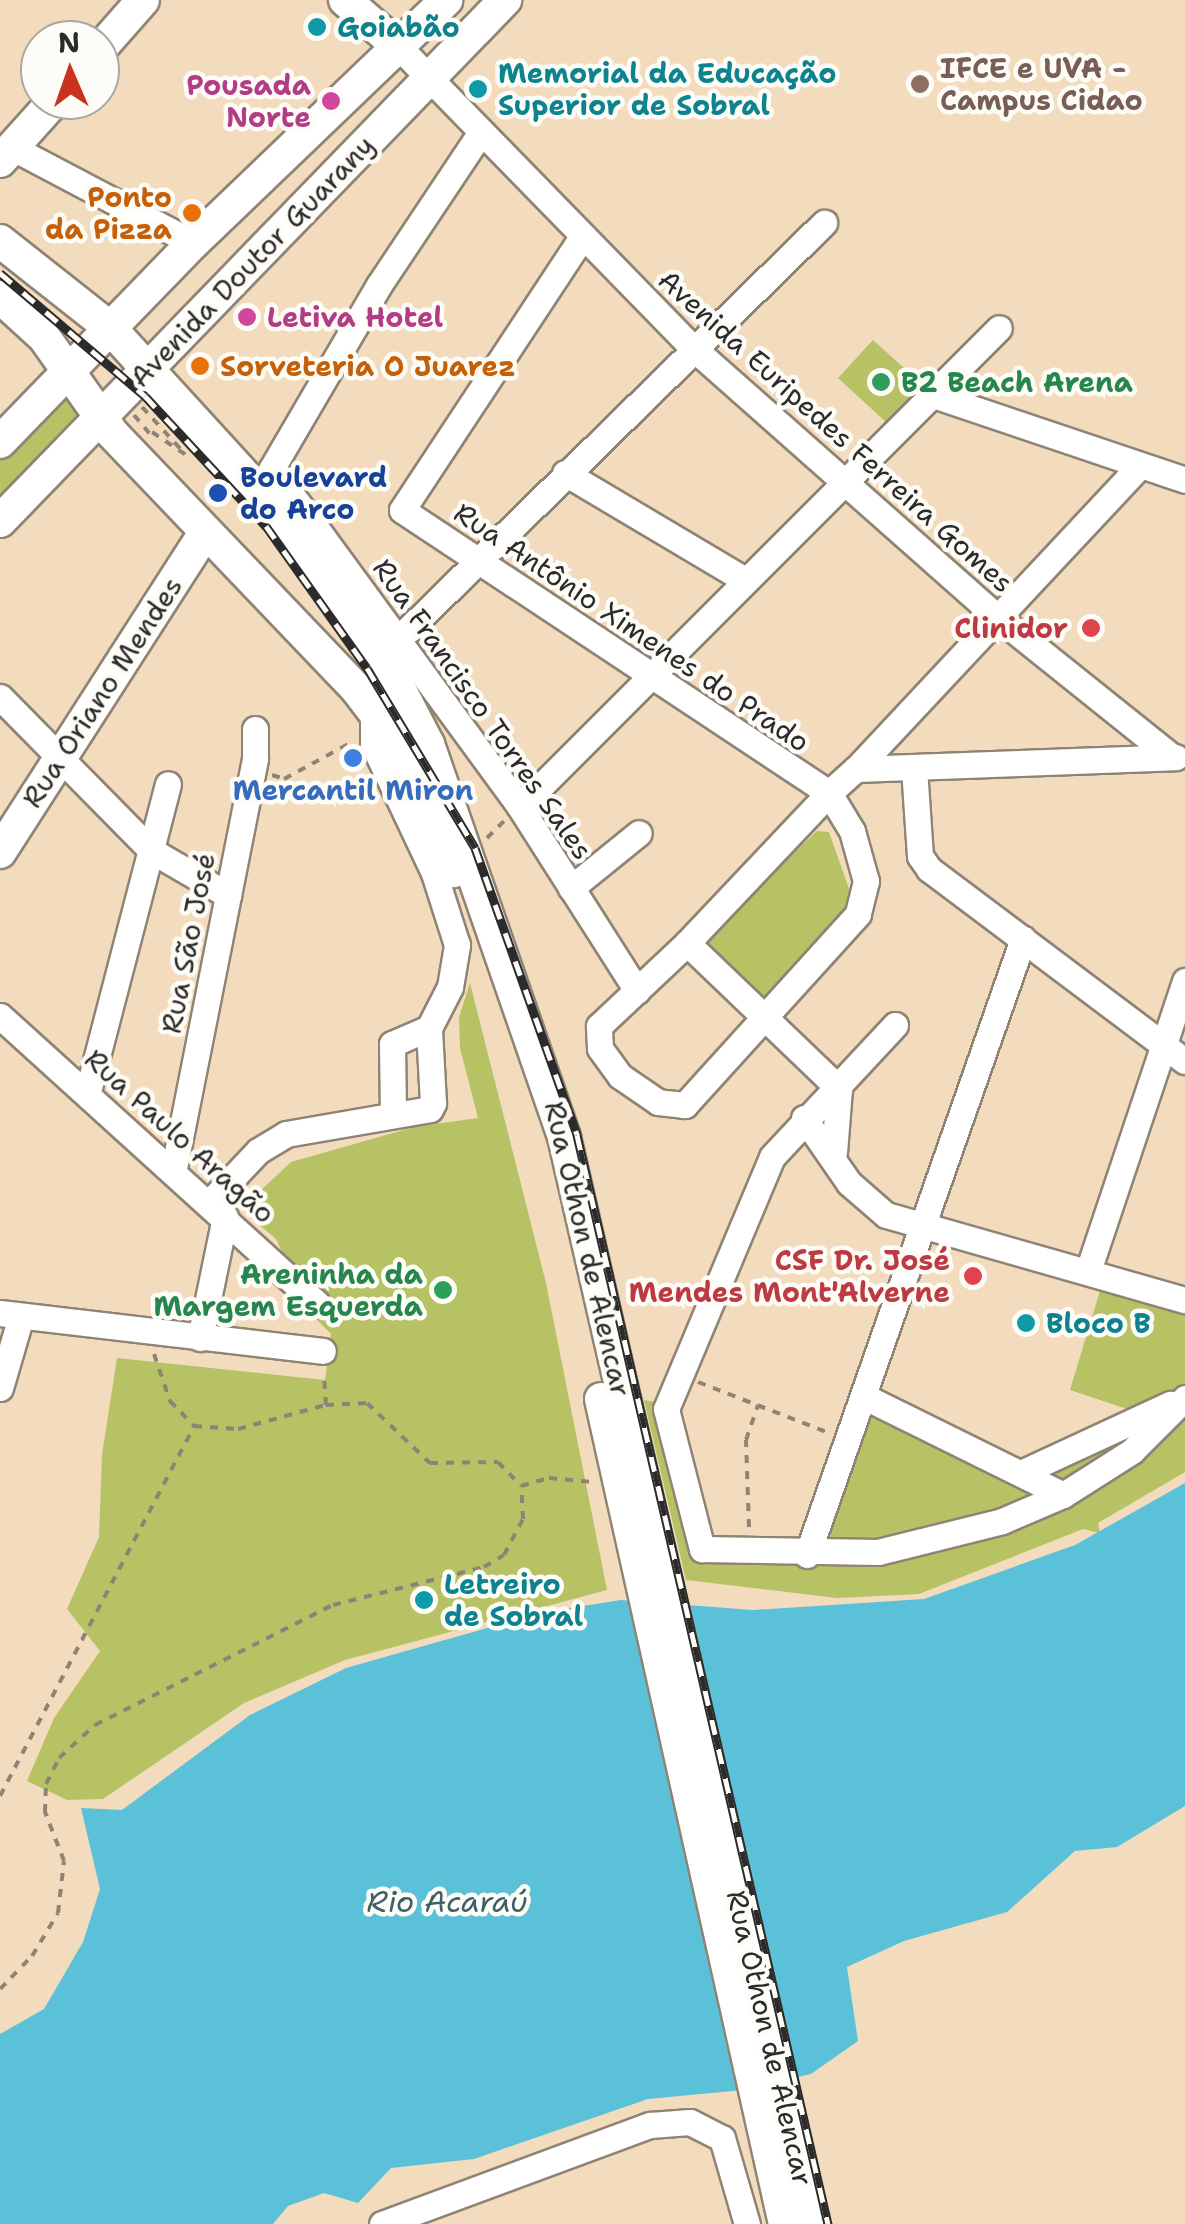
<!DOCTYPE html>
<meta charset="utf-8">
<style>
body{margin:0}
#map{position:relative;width:1185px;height:2224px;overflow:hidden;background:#f3dcbd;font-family:"Shantell Sans",sans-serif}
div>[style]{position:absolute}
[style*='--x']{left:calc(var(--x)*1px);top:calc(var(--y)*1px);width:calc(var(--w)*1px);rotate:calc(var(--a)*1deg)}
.green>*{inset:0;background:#b6c264}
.water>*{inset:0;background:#5bc1d8}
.path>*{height:4px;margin-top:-2px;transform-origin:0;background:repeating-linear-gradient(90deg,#8f8474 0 8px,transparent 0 16px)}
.roads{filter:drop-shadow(2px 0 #8f8474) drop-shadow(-2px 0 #8f8474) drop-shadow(0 2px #8f8474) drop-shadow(0 -2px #8f8474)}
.minor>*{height:25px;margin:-12.5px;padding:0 12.5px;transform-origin:12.5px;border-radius:12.5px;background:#fff}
.major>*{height:32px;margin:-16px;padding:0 16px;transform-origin:16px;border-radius:16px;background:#fff}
.rail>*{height:9px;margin-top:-4.5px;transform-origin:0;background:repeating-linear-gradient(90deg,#fdfcf7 0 15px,#2b2b2b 0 30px);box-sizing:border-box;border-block:2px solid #2b2b2b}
.dots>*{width:28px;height:28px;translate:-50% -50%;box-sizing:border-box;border:5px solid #fdfcf7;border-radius:50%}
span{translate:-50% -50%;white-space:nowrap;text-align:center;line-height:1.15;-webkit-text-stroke:9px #fdfcf7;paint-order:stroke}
.culture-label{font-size:28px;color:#0d838f;font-weight:700}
.left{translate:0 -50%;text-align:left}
.education-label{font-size:28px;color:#785e54;font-weight:700}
.hotel-label{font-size:28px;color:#b23c85;font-weight:700}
.right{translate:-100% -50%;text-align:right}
.food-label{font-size:28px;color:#c56008;font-weight:700}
.street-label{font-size:28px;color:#2b2b2b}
.leisure-label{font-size:28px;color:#27864d;font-weight:700}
.transit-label{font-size:28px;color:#164399;font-weight:700}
.health-label{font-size:28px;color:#be3a42;font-weight:700}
.shop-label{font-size:28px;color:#366cbe;font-weight:700}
.water-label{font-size:30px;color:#3c6068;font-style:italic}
.north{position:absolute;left:20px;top:20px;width:100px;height:100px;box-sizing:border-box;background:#fdfcf7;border:2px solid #a9a8a5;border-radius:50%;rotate:358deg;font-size:28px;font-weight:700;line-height:40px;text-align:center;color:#2b2b2b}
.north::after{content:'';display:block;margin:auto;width:35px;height:45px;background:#c8321e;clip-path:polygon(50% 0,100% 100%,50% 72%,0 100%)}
</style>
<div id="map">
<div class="green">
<div style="clip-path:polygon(873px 340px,923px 385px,888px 424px,838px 378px)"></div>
<div style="clip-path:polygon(65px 388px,83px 408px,0 496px,0 454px)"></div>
<div style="clip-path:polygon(817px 831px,829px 832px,854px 903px,768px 1007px,696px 944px)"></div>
<div style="clip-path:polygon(470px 983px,546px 1283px,607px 1590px,345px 1660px,244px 1703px,103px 1799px,67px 1800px,27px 1781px,54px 1718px,100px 1651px,67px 1609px,99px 1537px,102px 1455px,117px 1358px,325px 1380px,331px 1334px,311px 1314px,276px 1239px,241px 1209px,291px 1162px,414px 1127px,478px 1118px,460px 1048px,459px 1017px)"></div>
<div style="clip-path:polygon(1102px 1284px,1185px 1310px,1185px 1472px,1098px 1523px,1100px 1533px,1083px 1529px,919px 1594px,837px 1598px,686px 1580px,644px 1400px,662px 1403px,694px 1548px,822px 1548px,872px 1409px,1057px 1469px,1130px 1410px,1070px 1390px)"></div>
</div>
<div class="water">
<div style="clip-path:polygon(1185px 1483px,1185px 1806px,1117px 1847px,1075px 1851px,1007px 1912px,904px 1941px,847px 1967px,858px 2041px,811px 2074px,743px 2090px,648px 2099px,474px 2159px,391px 2168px,358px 2203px,324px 2193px,288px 2206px,273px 2224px,0 2224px,0 2034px,44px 2009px,83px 1942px,100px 1889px,81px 1808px,122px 1810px,250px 1715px,346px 1668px,544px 1612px,621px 1600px,753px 1610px,924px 1599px,1075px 1545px)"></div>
</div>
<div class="path">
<div style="--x:142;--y:407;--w:64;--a:47.5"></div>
<div style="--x:134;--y:415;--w:31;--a:50"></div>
<div style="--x:152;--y:432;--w:40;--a:34"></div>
<div style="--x:272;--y:775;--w:13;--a:18"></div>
<div style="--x:284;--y:779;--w:77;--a:-28.6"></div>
<div style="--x:487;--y:838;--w:25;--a:-45"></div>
<div style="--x:154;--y:1354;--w:50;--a:71.2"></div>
<div style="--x:170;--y:1401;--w:35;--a:46"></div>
<div style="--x:698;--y:1382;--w:141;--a:21.3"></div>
<div style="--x:326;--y:1405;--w:41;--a:-2.8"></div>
<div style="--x:367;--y:1403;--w:87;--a:43.6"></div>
<div style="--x:430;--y:1463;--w:68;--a:-0.8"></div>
<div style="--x:498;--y:1462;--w:33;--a:46"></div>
<div style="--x:749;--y:1527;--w:87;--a:-92"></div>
<div style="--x:746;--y:1440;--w:37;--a:-71"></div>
<div style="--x:0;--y:1796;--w:418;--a:-62.3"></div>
<div style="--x:194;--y:1426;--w:44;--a:3.9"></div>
<div style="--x:238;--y:1429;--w:91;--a:-15.3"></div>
<div style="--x:326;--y:1405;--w:32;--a:-94"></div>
<div style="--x:0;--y:1989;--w:46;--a:-45.9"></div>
<div style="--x:32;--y:1956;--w:50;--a:-58.8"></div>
<div style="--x:58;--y:1913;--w:52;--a:-83.4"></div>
<div style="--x:64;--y:1861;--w:53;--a:-111.2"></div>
<div style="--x:45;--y:1812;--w:28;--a:-88"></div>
<div style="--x:46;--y:1784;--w:29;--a:-63"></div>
<div style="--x:59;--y:1758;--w:49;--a:-42.5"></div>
<div style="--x:95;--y:1725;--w:267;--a:-26.8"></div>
<div style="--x:333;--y:1605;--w:156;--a:-14.1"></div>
<div style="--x:484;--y:1567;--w:23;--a:-31"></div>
<div style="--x:504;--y:1555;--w:41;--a:-62.2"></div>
<div style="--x:523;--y:1519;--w:33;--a:-93"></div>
<div style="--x:521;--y:1486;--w:29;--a:-16"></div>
<div style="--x:549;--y:1478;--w:44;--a:5.2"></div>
</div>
<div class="roads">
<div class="minor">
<div style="--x:400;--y:48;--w:419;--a:45.7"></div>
<div style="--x:693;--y:348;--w:403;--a:41.5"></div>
<div style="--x:995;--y:615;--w:224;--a:38.7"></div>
<div style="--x:13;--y:148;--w:204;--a:27.8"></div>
<div style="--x:582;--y:237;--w:327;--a:123.4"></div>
<div style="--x:402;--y:510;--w:512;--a:33.53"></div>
<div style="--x:829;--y:793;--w:44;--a:58.8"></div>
<div style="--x:852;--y:831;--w:52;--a:74.4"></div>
<div style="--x:866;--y:881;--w:34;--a:104"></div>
<div style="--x:858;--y:914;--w:258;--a:132.2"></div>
<div style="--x:685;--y:1105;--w:27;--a:-174"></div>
<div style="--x:658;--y:1102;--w:46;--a:-145.6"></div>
<div style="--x:620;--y:1076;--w:34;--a:-126"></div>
<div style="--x:600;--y:1048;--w:22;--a:-93"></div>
<div style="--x:599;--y:1026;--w:121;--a:-43.3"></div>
<div style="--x:687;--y:943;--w:207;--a:-46.6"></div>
<div style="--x:829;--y:793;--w:36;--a:-42"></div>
<div style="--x:856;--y:769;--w:415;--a:-46.9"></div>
<div style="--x:933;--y:395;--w:266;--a:18.6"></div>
<div style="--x:272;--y:468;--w:420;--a:53.8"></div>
<div style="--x:520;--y:807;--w:218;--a:57.5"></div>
<div style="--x:565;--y:473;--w:209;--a:30.7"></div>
<div style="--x:265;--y:480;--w:226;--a:-59.7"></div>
<div style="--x:379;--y:285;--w:184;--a:-56.3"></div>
<div style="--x:388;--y:649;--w:610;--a:-44.34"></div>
<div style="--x:0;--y:697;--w:216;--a:45.4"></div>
<div style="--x:152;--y:851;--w:88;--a:30.1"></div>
<div style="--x:914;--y:768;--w:88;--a:86.1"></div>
<div style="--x:920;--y:856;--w:16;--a:55"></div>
<div style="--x:929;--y:869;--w:320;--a:36.9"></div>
<div style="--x:856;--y:769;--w:320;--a:-2.1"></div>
<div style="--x:520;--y:807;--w:677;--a:-45"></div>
<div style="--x:571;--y:888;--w:87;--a:-39"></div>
<div style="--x:687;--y:943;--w:211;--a:43.8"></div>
<div style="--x:839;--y:1089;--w:63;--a:94.5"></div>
<div style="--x:0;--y:1016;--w:428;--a:42.2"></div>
<div style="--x:895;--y:1025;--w:180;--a:133"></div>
<div style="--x:772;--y:1157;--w:273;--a:112.8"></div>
<div style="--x:666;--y:1409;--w:145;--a:75.6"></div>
<div style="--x:702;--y:1549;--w:176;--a:1"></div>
<div style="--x:878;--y:1552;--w:128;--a:-14"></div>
<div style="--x:1002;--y:1521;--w:66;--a:-23.1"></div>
<div style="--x:1063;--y:1495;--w:82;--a:-32.5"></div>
<div style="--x:1132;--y:1451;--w:75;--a:-45"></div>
<div style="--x:88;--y:1091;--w:317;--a:-75.4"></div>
<div style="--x:393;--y:1115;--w:71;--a:-90.8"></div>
<div style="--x:392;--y:1044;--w:40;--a:-23.4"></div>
<div style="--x:804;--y:1118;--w:79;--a:55.3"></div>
<div style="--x:849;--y:1183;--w:49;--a:40.9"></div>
<div style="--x:886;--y:1215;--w:311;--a:15.9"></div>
<div style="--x:174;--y:1168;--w:418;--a:-78.8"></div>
<div style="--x:255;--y:758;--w:29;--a:-90"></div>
<div style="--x:209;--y:1203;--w:71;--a:-46.7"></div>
<div style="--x:258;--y:1151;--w:33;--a:-31"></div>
<div style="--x:286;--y:1134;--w:146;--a:-9.8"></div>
<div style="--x:430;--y:1109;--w:7;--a:-63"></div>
<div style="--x:433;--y:1103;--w:75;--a:-93.1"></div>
<div style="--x:429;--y:1028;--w:46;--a:-62.9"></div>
<div style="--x:450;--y:987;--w:43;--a:-80.5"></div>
<div style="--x:457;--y:945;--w:76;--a:-107.7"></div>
<div style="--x:434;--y:873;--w:143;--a:-115.3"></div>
<div style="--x:373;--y:744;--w:33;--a:-90"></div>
<div style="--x:1088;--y:1271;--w:306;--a:-71.5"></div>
<div style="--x:0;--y:1313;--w:325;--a:6.7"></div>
<div style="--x:200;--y:1338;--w:124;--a:-78.3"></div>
<div style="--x:0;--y:1388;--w:75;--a:-73.7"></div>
<div style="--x:863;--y:1396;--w:223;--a:26.3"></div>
<div style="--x:1025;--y:1471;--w:160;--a:-24.8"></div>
<div style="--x:807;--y:1555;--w:653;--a:-70.68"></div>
<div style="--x:382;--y:2224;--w:286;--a:-20.3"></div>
<div style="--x:650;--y:2125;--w:40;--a:-4.3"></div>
<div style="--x:690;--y:2122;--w:36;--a:27"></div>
<div style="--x:722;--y:2138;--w:90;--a:73.8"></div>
</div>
<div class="major">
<div style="--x:345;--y:0;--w:73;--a:41.1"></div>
<div style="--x:100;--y:49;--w:65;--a:-48.7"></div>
<div style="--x:0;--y:161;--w:82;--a:-48"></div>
<div style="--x:0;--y:241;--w:140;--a:38.3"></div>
<div style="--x:110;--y:328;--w:251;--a:47.6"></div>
<div style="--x:279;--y:513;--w:178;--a:54.2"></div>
<div style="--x:383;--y:657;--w:98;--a:62.7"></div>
<div style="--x:428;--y:744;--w:416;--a:70.9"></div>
<div style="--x:564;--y:1137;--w:1115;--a:77.1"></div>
<div style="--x:0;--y:297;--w:59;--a:42.3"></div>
<div style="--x:44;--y:337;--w:118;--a:54.7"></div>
<div style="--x:112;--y:433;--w:353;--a:46.3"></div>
<div style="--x:356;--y:688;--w:40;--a:53"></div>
<div style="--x:380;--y:720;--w:168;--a:64.2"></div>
<div style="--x:0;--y:442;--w:277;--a:-45.9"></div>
<div style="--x:193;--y:243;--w:351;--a:-43.8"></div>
<div style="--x:0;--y:521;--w:726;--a:-45.89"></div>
<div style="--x:0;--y:852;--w:379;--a:-57.3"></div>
<div style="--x:601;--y:1399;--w:845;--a:77.43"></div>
</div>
</div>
<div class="rail">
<div style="--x:0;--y:273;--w:190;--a:40.3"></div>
<div style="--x:145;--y:396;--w:178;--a:47.1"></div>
<div style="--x:266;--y:526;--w:174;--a:54.6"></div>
<div style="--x:367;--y:668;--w:210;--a:59"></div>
<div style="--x:475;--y:848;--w:305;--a:70.4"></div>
<div style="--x:577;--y:1135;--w:1118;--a:77.02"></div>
</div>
<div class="dots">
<div style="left:317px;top:27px;background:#0f9aa8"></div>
<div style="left:920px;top:84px;background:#8d6e63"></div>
<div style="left:478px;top:89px;background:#0f9aa8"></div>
<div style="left:331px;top:101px;background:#d1479c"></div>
<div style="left:192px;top:213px;background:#e8710a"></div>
<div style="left:247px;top:317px;background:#d1479c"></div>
<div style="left:200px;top:366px;background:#e8710a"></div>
<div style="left:881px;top:382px;background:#2e9e5b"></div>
<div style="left:218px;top:493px;background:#1a4fb4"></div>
<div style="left:1091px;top:628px;background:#e0444e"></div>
<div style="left:353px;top:758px;background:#3f7fe0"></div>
<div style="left:973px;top:1276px;background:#e0444e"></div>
<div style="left:443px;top:1290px;background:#2e9e5b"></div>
<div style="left:1026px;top:1323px;background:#0f9aa8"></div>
<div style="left:424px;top:1600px;background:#0f9aa8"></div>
</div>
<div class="culture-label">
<span class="left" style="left:337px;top:27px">Goiabão</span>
<span class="left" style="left:498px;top:89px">Memorial da Educação<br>Superior de Sobral</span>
<span class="left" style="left:1046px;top:1323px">Bloco B</span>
<span class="left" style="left:444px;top:1600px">Letreiro<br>de Sobral</span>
</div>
<div class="education-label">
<span class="left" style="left:940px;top:84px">IFCE e UVA -<br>Campus Cidao</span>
</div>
<div class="hotel-label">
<span class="right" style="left:311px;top:101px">Pousada<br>Norte</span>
<span class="left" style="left:267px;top:317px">Letiva Hotel</span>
</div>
<div class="food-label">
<span class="right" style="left:172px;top:213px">Ponto<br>da Pizza</span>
<span class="left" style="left:220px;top:366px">Sorveteria O Juarez</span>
</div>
<div class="street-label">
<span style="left:252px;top:261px;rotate:-46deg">Avenida Doutor Guarany</span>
<span style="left:836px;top:431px;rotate:42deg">Avenida Euripedes Ferreira Gomes</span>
<span style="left:632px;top:627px;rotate:34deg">Rua Antônio Ximenes do Prado</span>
<span style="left:102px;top:692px;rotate:-57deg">Rua Oriano Mendes</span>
<span style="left:483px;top:709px;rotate:55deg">Rua Francisco Torres Sales</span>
<span style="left:188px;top:943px;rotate:-79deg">Rua São José</span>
<span style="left:180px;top:1136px;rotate:42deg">Rua Paulo Aragão</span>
<span style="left:588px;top:1249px;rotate:77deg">Rua Othon de Alencar</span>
<span style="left:770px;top:2038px;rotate:77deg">Rua Othon de Alencar</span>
</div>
<div class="leisure-label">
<span class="left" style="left:901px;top:382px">B2 Beach Arena</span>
<span class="right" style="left:423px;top:1290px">Areninha da<br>Margem Esquerda</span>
</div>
<div class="transit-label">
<span class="left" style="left:240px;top:493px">Boulevard<br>do Arco</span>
</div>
<div class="health-label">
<span class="right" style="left:1068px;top:628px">Clinidor</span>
<span class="right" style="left:950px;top:1276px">CSF Dr. José<br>Mendes Mont'Alverne</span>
</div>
<div class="shop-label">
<span style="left:353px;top:790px">Mercantil Miron</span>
</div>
<div class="water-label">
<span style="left:447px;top:1902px">Rio Acaraú</span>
</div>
<div class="north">N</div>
</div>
